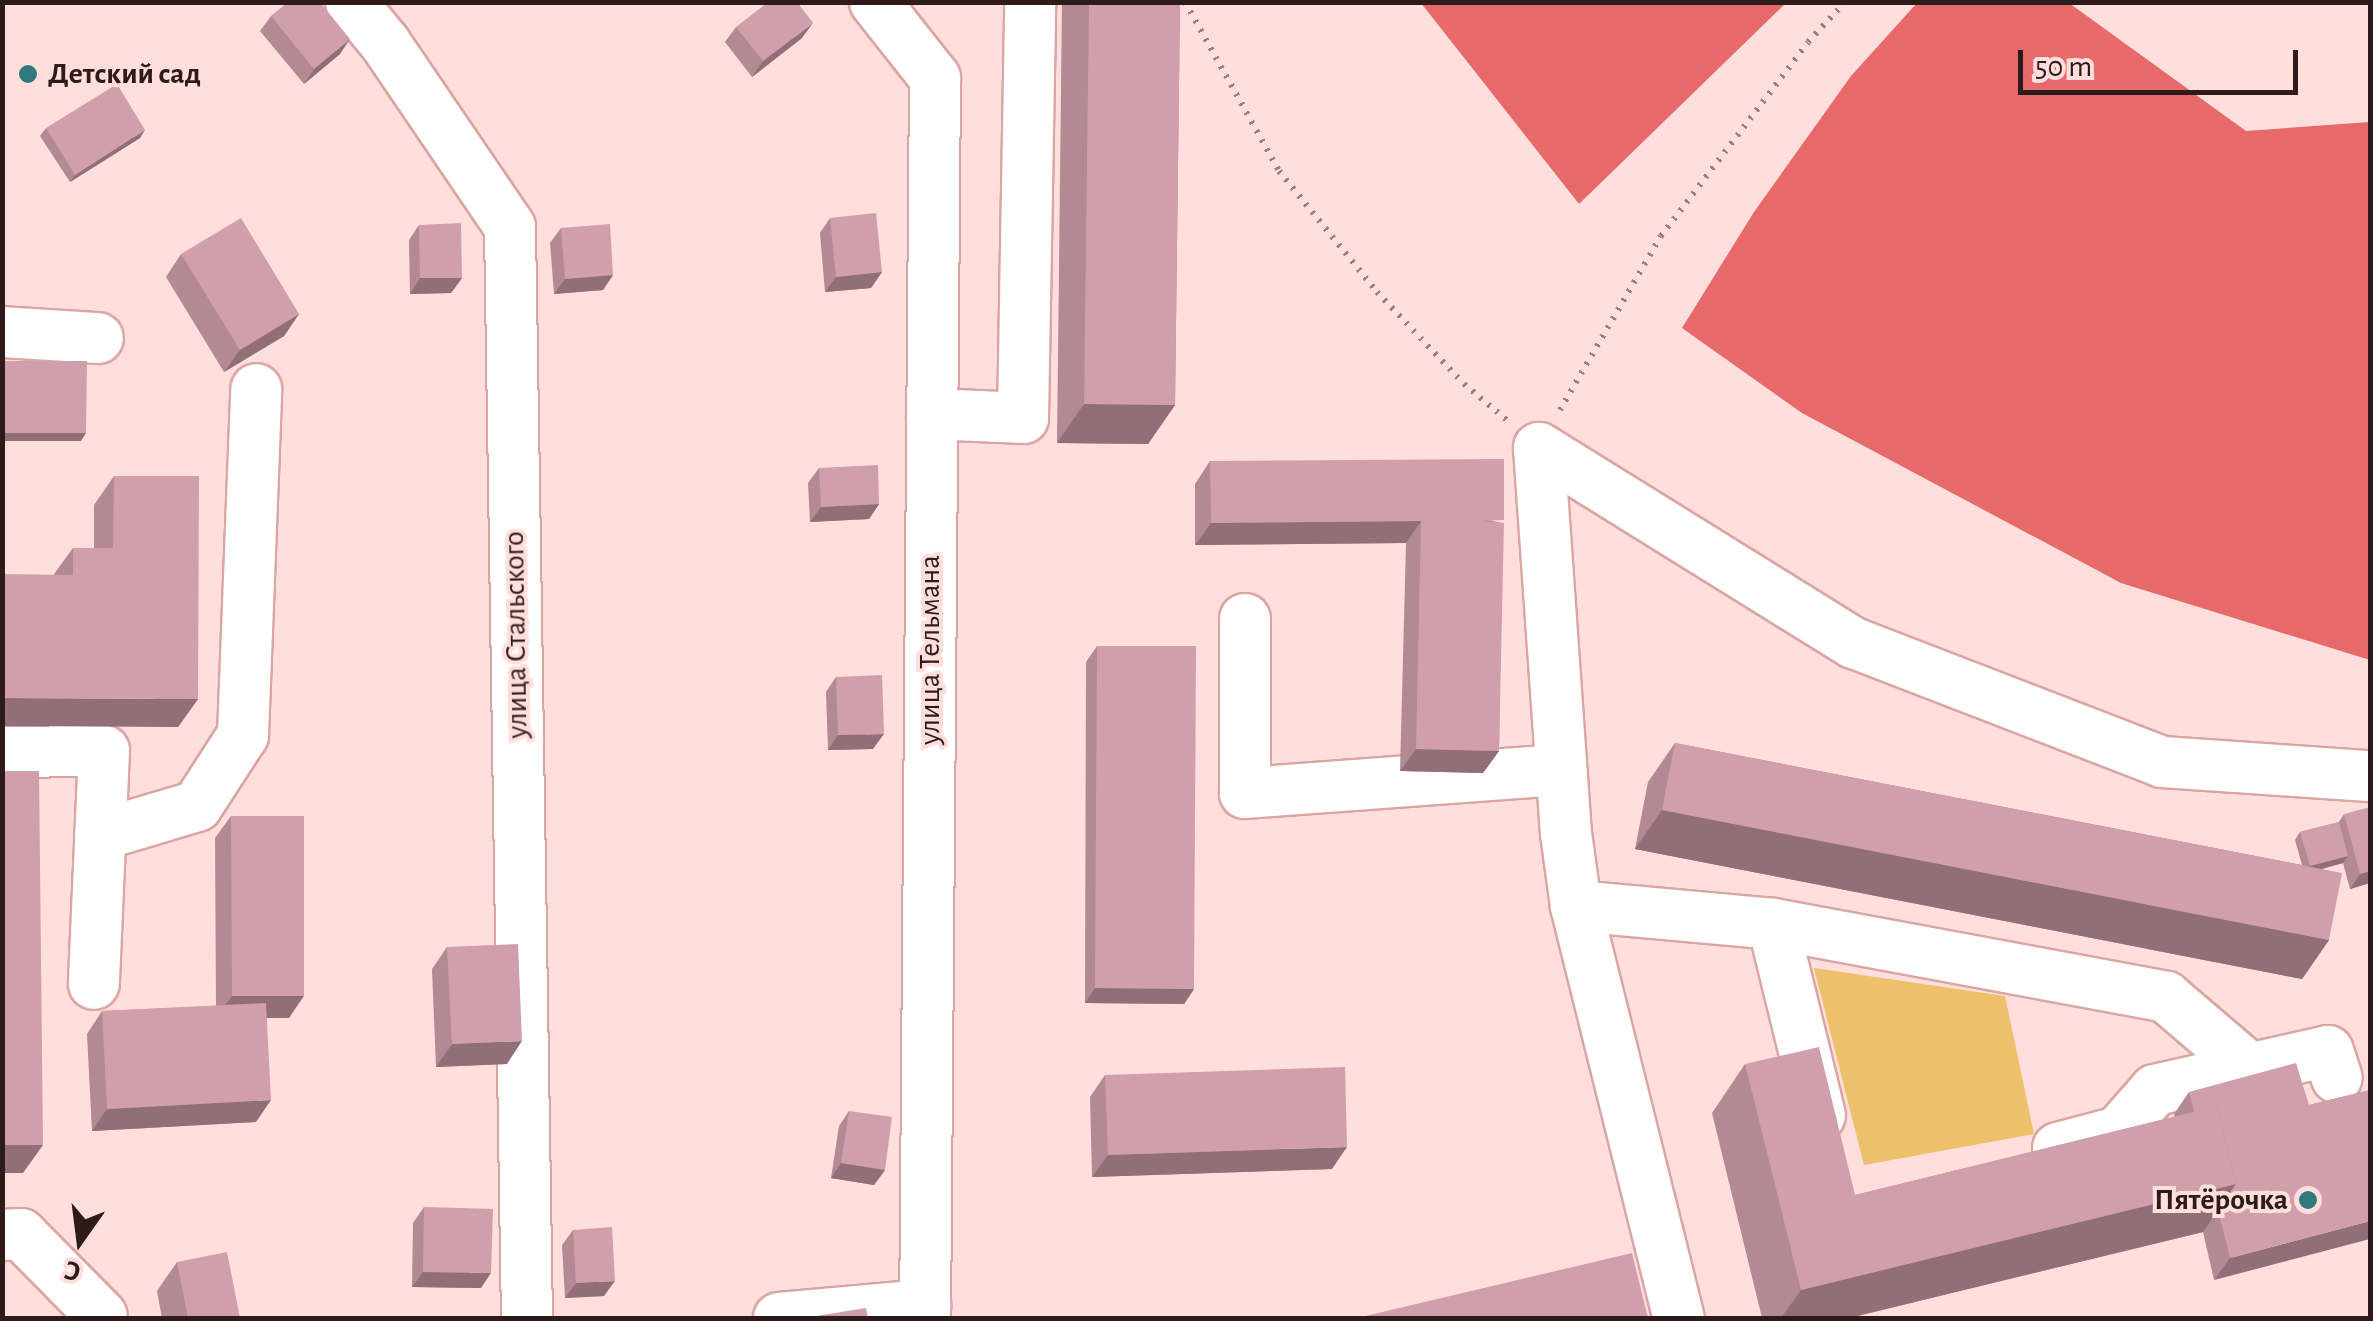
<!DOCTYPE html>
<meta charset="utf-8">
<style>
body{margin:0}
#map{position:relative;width:2373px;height:1321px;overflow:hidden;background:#ffdedc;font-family:"Alegreya Sans",sans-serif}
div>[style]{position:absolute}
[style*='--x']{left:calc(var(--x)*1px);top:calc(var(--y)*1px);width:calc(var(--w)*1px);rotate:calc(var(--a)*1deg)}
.green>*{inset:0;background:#eec06c}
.water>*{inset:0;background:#e8696a}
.path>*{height:6px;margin-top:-3px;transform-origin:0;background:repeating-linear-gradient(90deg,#9b807f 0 2.5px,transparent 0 10.5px)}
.roads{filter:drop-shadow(2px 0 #daa6a4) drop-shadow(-2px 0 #daa6a4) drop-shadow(0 2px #daa6a4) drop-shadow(0 -2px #daa6a4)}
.minor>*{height:50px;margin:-25px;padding:0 25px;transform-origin:25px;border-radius:25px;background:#fff}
.wall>*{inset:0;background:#b38993}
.shaded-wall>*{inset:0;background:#926f78}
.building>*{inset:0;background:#d09fab}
.dots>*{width:28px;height:28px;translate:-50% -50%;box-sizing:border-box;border:5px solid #ffdedc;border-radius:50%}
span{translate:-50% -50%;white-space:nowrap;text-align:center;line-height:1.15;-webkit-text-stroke:8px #ffdedc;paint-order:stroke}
.poi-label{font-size:30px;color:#2d1a19;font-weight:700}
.left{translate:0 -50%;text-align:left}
.right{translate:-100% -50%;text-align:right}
.street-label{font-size:30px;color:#2d1a19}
.frame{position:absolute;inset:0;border:5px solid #2d1a19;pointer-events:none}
.north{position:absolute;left:30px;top:1191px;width:100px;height:100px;-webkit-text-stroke:8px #ffdedc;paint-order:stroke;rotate:194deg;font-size:28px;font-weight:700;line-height:40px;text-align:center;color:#2d1a19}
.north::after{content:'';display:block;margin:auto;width:35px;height:45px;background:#2d1a19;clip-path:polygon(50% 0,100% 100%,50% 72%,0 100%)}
.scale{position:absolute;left:2018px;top:50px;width:280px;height:45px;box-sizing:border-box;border:5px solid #2d1a19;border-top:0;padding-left:12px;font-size:30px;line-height:35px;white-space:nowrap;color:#2d1a19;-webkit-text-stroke:8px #ffdedc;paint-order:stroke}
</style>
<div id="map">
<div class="green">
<div style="clip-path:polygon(1814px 968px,2005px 996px,2034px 1134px,1864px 1165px)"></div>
</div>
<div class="water">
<div style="clip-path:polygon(1421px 3px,1786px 3px,1579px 204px)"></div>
<div style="clip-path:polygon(1917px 3px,2069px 3px,2246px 131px,2370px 122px,2370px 660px,2121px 583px,1802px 413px,1682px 328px,1754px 212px,1851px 76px)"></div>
</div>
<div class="path">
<div style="--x:1185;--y:2;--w:193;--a:60.9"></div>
<div style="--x:1279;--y:171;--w:156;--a:51"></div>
<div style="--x:1377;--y:292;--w:127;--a:46.6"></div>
<div style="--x:1464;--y:384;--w:59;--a:40.2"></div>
<div style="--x:1560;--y:410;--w:201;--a:-59.9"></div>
<div style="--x:1661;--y:236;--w:243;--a:-52.8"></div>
<div style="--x:1808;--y:42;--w:54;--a:-47.2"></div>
</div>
<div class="roads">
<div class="minor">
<div style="--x:351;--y:2;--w:53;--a:50.3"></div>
<div style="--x:385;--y:43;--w:222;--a:55.8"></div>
<div style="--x:510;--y:227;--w:1091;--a:89.11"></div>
<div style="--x:875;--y:2;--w:97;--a:51.7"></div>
<div style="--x:935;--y:78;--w:1240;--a:90.46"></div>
<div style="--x:2;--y:332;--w:96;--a:3.6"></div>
<div style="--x:932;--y:414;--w:91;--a:2.5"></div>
<div style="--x:1023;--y:418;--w:416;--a:-89"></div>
<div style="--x:1539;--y:448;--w:370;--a:31.8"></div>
<div style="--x:1854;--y:643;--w:330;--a:21.1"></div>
<div style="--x:2162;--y:762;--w:208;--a:3.9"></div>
<div style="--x:1539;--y:448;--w:386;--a:86"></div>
<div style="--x:1566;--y:833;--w:74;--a:82.2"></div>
<div style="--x:1576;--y:906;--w:425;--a:76"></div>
<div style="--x:1245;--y:619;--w:174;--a:90"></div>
<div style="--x:1245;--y:793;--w:317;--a:-4.2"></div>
<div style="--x:2;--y:752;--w:102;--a:-0.6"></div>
<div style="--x:104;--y:751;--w:233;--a:92.5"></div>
<div style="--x:100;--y:835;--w:101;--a:-16.6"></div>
<div style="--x:197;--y:806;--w:85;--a:-57.1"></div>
<div style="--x:243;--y:735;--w:346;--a:-87.8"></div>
<div style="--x:1576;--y:906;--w:198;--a:5.2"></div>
<div style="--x:1773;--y:924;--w:197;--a:76.2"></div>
<div style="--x:1773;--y:924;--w:400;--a:10.5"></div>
<div style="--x:2166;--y:997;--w:109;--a:40.5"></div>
<div style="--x:2058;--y:1148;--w:62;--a:-14.9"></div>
<div style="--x:2118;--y:1132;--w:56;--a:-48.6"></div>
<div style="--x:2155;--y:1090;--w:177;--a:-12.7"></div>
<div style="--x:2328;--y:1051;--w:28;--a:72"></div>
<div style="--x:2;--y:1235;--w:19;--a:-3"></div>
<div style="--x:21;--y:1234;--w:115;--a:45.4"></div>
<div style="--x:779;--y:1318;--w:147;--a:-5.1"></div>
</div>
</div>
<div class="wall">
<div style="clip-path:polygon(1062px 2px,1180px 2px,1175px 405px,1148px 444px,1057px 443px)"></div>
<div style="clip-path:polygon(271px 16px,340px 54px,304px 84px,260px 31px)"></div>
<div style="clip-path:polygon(736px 27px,802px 38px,752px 77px,725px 42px)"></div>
<div style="clip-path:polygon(46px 128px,140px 138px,70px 182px,40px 136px)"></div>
<div style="clip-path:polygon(830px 218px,882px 272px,871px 288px,825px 292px,820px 233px)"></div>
<div style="clip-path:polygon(419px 225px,462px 278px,451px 293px,410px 294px,409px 240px)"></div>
<div style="clip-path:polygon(561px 228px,613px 275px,603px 290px,554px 294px,550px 243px)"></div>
<div style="clip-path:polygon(181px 254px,299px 314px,284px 336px,224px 372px,166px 277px)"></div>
<div style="clip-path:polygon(1210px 461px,1502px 523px,1499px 751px,1483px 773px,1400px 771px,1406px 543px,1195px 545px,1195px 484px)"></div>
<div style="clip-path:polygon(819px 468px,879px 504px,869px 519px,810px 522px,808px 483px)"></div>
<div style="clip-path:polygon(114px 476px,198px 699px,178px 727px,54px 574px,73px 548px,94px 548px,94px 505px)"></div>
<div style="clip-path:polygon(1097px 646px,1194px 989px,1184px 1004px,1085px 1003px,1086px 662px)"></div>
<div style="clip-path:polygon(836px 677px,873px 749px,828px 750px,826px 692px)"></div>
<div style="clip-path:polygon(1675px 743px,2302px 865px,2295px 840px,2300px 832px,2339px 822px,2344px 814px,2370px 883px,2350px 889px,2343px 863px,2321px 869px,2329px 940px,2302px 979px,1635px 849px,1648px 782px)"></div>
<div style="clip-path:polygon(231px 816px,289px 1018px,267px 1018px,256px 1122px,92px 1131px,87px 1034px,102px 1011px,216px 1006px,215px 838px)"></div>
<div style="clip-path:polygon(447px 947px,507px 1064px,436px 1067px,432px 969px)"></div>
<div style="clip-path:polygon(1745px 1064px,1855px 1195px,2175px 1117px,2174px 1114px,2189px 1092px,2309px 1105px,2370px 1090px,2214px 1280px,2203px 1232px,1849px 1318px,1762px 1318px,1712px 1113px)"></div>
<div style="clip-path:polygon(1105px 1075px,1332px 1169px,1092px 1177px,1090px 1097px)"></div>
<div style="clip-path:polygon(849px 1111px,885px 1170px,874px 1185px,831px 1178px,839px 1126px)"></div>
<div style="clip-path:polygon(424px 1207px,481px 1288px,412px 1287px,413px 1223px)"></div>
<div style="clip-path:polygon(573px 1230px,604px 1296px,565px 1298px,562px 1245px)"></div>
<div style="clip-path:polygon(177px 1262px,240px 1318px,162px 1318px,157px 1291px)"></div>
</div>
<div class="shaded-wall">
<div style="clip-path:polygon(813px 23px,802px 38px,752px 77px,763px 61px)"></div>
<div style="clip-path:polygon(350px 39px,340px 54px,304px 84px,314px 69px)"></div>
<div style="clip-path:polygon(145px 130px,140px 138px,70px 182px,75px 175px)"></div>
<div style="clip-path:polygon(882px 272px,871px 288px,825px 292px,836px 277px)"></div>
<div style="clip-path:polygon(613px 275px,603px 290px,554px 294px,565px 279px)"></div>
<div style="clip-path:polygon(420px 278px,462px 278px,451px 293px,410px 294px)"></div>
<div style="clip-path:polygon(299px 314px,284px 336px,224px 372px,240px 350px)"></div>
<div style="clip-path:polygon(1084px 404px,1175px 405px,1148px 444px,1057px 443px)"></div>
<div style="clip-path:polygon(2px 433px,86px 433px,81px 441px,2px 441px)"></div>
<div style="clip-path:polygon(879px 504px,869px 519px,810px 522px,821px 507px)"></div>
<div style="clip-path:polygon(1421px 521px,1406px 543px,1195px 545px,1211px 523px)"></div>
<div style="clip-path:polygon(2px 698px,198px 699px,178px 727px,2px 726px)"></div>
<div style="clip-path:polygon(884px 734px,873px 749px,828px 750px,838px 735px)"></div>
<div style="clip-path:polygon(1416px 749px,1499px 751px,1483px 773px,1400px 771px)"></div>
<div style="clip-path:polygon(1662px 810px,2329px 940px,2302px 979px,1635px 849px)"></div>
<div style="clip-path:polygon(2348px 856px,2343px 863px,2304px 874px,2310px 866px)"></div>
<div style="clip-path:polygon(2370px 871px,2370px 883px,2350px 889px,2360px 874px)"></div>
<div style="clip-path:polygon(1095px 988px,1194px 989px,1184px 1004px,1085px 1003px)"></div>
<div style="clip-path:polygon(232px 996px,304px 996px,289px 1018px,216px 1018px)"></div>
<div style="clip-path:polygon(522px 1041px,507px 1064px,436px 1067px,452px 1044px)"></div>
<div style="clip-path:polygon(271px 1100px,256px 1122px,92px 1131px,107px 1109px)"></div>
<div style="clip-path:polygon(2px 1145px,43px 1145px,23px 1173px,2px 1173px)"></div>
<div style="clip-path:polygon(1347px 1147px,1332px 1169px,1092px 1177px,1108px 1155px)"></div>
<div style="clip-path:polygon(841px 1163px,885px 1170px,874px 1185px,831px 1178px)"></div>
<div style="clip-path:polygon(2236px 1184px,2203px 1232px,1849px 1318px,1781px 1318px,1801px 1290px)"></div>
<div style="clip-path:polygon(2370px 1221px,2370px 1239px,2214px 1280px,2230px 1258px)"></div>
<div style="clip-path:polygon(423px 1272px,491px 1273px,481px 1288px,412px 1287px)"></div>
<div style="clip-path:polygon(615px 1281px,604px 1296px,565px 1298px,576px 1283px)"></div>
</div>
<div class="building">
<div style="clip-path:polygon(288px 2px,320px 2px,350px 39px,314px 69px,271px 16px)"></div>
<div style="clip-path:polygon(768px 2px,797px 2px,813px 23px,763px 61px,736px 27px)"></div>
<div style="clip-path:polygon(1089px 2px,1180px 2px,1175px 405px,1084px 404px)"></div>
<div style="clip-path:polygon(117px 84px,145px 130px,75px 175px,46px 128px)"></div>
<div style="clip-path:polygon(876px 213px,882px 272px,836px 277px,830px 218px)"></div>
<div style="clip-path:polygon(241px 218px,299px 314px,240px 350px,181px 254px)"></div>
<div style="clip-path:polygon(461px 223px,462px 278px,420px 278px,419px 225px)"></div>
<div style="clip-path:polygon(610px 224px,613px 275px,565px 279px,561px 228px)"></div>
<div style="clip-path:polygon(2px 361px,87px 361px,86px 433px,2px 433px)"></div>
<div style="clip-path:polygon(1504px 459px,1504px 520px,1480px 521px,1504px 523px,1499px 751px,1416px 749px,1421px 521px,1211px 523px,1210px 461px)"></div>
<div style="clip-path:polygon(878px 465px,879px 504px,821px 507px,819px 468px)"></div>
<div style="clip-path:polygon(114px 476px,199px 476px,198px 699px,2px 698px,2px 574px,73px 575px,73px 548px,113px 548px)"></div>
<div style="clip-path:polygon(1097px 646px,1196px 646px,1194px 989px,1095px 988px)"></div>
<div style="clip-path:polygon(882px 675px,884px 734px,838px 735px,836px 677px)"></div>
<div style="clip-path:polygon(1675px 743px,2342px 873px,2329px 940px,1662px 810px)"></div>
<div style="clip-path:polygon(2px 771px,39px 771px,43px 1145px,2px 1145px)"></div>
<div style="clip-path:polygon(2370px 807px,2370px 871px,2360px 874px,2344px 814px)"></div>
<div style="clip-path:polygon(231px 816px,304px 816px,304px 996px,232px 996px)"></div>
<div style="clip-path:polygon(2339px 822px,2348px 856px,2310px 866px,2300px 832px)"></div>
<div style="clip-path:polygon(518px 944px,522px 1041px,452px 1044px,447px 947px)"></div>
<div style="clip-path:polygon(266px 1003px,271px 1100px,107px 1109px,102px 1011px)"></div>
<div style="clip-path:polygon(1819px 1047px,1855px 1195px,2217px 1106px,2236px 1184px,1801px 1290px,1745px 1064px)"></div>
<div style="clip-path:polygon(2296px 1063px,2309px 1105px,2370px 1090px,2370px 1221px,2230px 1258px,2218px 1210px,2236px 1184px,2217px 1106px,2194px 1112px,2189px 1092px)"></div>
<div style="clip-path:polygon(1345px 1067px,1347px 1147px,1108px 1155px,1105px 1075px)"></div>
<div style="clip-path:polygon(849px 1111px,892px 1117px,885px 1170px,841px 1163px)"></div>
<div style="clip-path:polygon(424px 1207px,493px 1209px,491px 1273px,423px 1272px)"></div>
<div style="clip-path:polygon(612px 1227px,615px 1281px,576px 1283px,573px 1230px)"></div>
<div style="clip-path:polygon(227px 1252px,240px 1318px,188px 1318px,177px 1262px)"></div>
<div style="clip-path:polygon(1632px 1253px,1648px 1318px,1357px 1318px)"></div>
<div style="clip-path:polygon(866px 1308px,868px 1318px,804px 1318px)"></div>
</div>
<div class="dots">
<div style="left:28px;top:74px;background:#2f787d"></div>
<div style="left:2308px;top:1200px;background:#2f787d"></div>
</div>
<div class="poi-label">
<span class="left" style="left:48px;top:74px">Детский сад</span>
<span class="right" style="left:2288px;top:1200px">Пятёрочка</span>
</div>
<div class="street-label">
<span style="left:516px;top:635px;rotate:-91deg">улица Стальского</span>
<span style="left:930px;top:650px;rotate:-90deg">улица Тельмана</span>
</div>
<div class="frame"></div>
<div class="north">С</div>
<div class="scale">50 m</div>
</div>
